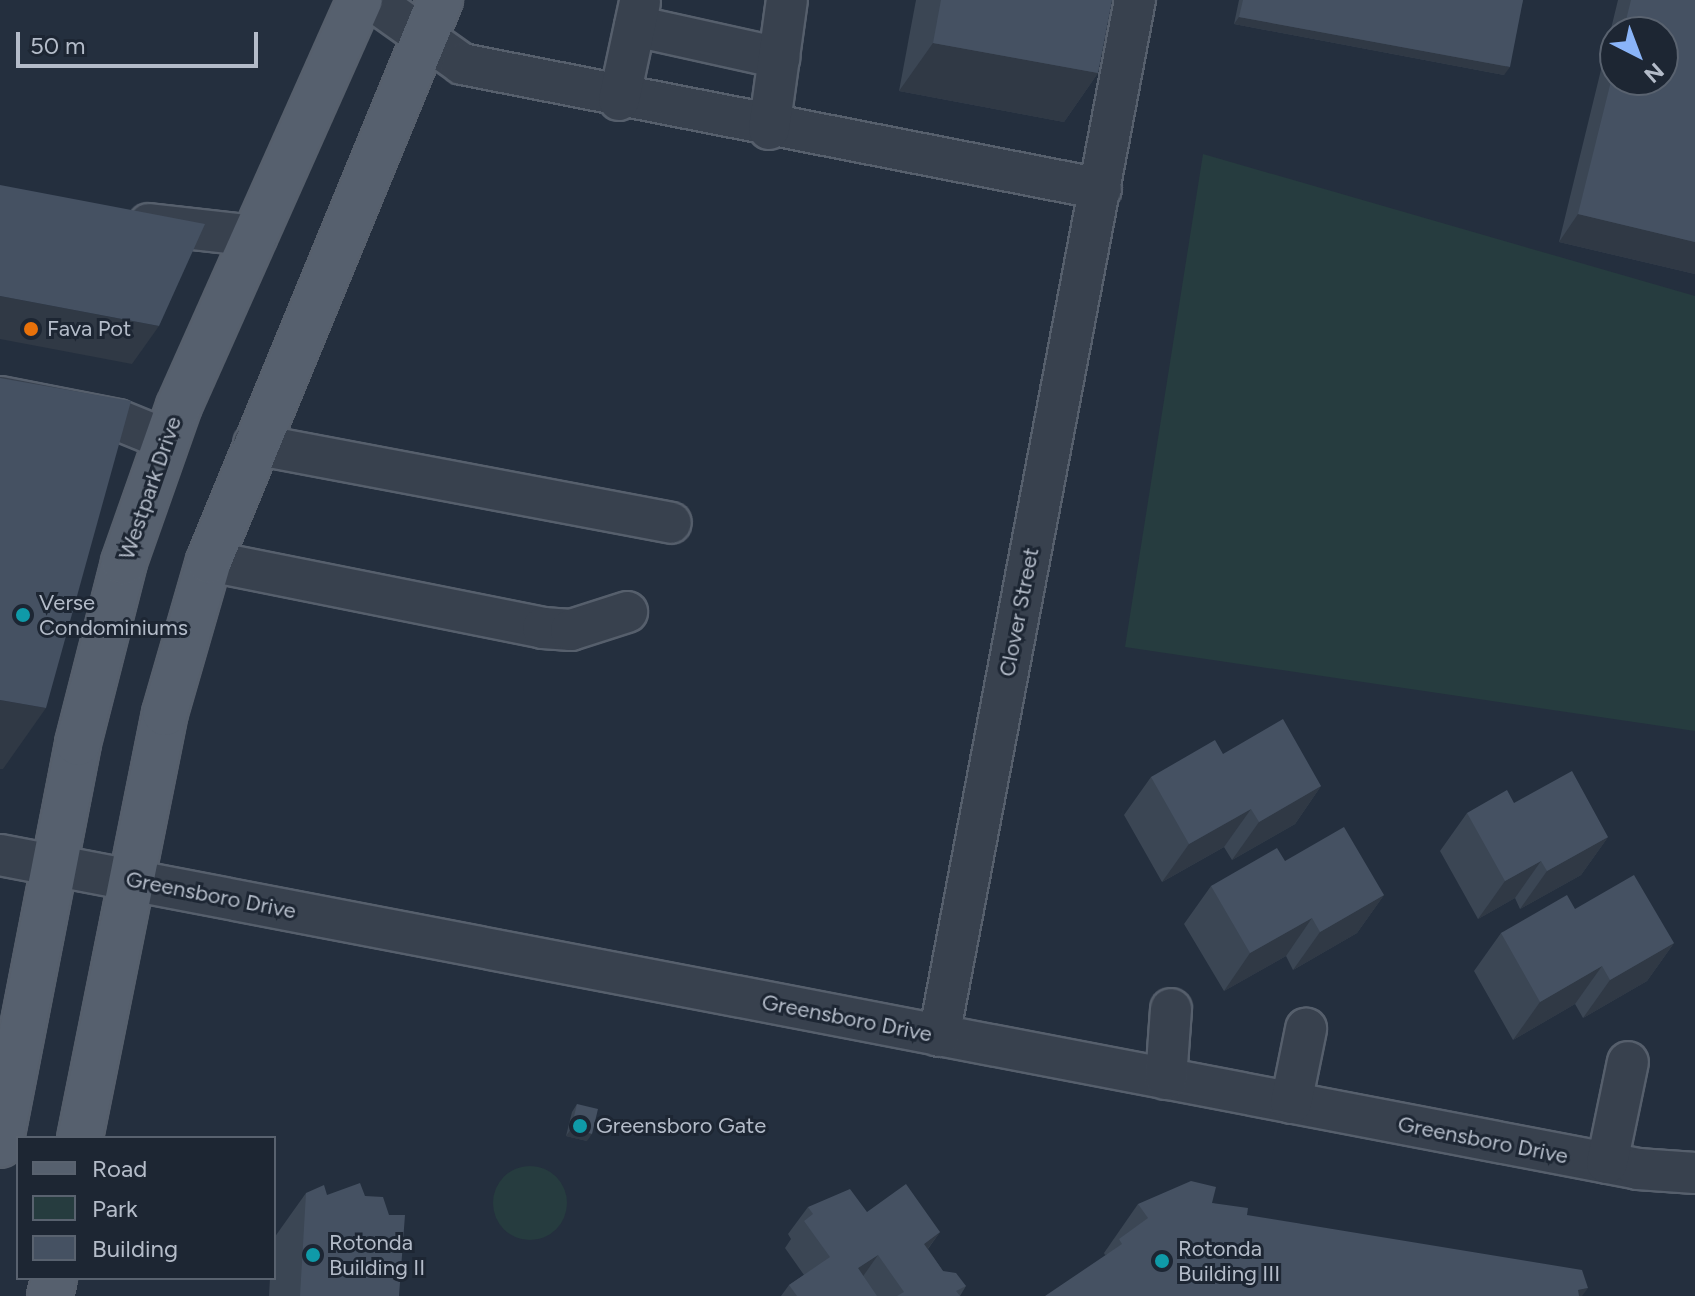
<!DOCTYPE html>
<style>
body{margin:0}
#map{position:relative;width:1695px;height:1296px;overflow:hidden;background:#242f3e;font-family:Figtree,sans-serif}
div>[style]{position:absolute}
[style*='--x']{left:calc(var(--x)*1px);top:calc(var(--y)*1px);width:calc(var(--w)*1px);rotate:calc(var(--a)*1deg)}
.green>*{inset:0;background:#263c3f}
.round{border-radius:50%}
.roads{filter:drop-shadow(2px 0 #565f6c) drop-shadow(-2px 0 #565f6c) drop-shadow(0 2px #565f6c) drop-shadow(0 -2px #565f6c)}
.minor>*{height:40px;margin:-20px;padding:0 20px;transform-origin:20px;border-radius:20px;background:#38414e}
.major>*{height:44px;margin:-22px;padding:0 22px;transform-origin:22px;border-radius:22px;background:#56606e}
.wall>*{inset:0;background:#3b4654}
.shaded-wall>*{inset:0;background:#303945}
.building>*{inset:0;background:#455162}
.dots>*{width:22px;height:22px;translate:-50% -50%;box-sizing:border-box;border:4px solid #1d2633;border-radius:50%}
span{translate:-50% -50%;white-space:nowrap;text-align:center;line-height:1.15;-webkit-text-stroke:6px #1d2633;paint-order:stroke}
.poi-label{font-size:22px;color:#b4bcc9}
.left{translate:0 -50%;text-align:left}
.street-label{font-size:22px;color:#b4bcc9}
.legend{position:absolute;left:16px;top:1136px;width:260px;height:144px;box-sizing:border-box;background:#1d2633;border:2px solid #59626f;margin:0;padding:10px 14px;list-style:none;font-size:24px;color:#b4bcc9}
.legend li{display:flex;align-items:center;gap:16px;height:40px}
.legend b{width:40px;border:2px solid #59626f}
.north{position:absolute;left:1599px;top:16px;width:80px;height:80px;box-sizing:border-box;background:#1d2633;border:2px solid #59626f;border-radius:50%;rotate:138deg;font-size:22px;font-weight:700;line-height:32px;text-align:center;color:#b4bcc9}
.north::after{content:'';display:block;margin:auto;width:28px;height:36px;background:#8ab4f8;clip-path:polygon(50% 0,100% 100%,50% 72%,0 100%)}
.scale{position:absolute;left:16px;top:32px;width:242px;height:36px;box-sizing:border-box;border:4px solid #b4bcc9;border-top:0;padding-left:10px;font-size:24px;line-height:28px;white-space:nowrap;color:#b4bcc9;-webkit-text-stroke:6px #1d2633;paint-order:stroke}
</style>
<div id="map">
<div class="green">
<div style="clip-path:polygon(1203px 154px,1695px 296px,1695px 731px,1125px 647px)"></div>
<div class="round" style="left:493px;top:1166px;width:74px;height:74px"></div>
</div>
<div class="roads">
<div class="minor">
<div style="--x:372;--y:0;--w:110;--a:35.4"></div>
<div style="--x:462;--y:64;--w:651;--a:11.07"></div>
<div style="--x:635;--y:26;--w:148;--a:12.5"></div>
<div style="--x:619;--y:100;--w:100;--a:-77.9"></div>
<div style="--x:769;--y:129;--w:130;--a:-82.1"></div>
<div style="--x:149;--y:224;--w:108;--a:6.4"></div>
<div style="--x:0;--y:397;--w:120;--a:11"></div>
<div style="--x:118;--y:420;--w:53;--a:22.2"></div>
<div style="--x:254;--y:444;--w:424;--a:10.7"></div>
<div style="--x:209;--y:561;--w:341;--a:11.3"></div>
<div style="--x:543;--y:628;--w:28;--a:4"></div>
<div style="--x:571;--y:630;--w:59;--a:-17.8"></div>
<div style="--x:0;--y:855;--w:1668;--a:10.85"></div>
<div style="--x:1638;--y:1169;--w:57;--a:4"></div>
<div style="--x:939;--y:1036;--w:1054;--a:-79.29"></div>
<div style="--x:1166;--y:1079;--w:70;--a:-85.9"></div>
<div style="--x:1291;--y:1103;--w:76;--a:-78.5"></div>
<div style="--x:1607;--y:1163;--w:103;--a:-78.3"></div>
</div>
<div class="major">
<div style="--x:80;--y:1138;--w:433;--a:-78.7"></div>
<div style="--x:165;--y:713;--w:158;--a:-73.9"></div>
<div style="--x:209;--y:561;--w:607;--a:-67.62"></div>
<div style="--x:0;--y:1145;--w:409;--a:-79"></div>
<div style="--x:78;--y:743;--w:187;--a:-75.7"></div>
<div style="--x:124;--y:562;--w:165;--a:-70.6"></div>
<div style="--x:179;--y:406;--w:445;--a:-66"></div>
<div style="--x:50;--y:1296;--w:18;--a:-77"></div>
</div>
</div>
<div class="wall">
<div style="clip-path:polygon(916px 0,1112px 0,1098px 73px,1064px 122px,899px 91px)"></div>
<div style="clip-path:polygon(1239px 0,1523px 0,1504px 75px,1234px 24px)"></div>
<div style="clip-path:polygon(evenodd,1618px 0,1695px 0,1695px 274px,1559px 242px,1618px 0,1615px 32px,1663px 32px,1615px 80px,1615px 32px)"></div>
<div style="clip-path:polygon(1223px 754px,1321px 786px,1295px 824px,1232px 860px,1224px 847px,1162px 882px,1124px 815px,1151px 777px)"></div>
<div style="clip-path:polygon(1514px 803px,1608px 837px,1581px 875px,1520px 909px,1515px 898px,1478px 919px,1440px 851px,1467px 813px)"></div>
<div style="clip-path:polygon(1285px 861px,1384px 895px,1357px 933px,1293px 970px,1286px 956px,1224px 991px,1184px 924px,1211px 886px)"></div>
<div style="clip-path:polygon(1575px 909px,1674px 943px,1647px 981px,1583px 1018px,1575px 1004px,1513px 1040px,1474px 971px,1501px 933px)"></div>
<div style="clip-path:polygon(577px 1104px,587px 1141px,566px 1136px,572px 1112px)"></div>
<div style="clip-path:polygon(306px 1193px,327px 1195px,399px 1296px,269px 1296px,270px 1278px,274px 1278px,274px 1238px)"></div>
<div style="clip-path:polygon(1212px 1203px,1247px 1215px,1105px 1255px,1104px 1253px,1138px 1204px)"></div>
<div style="clip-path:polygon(808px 1207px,867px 1212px,940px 1232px,928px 1249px,943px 1271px,966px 1286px,960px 1296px,781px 1296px,789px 1285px,804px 1275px,785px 1248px,791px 1239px,788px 1234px)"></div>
</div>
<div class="shaded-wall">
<div style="clip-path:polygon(1239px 17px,1510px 67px,1504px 75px,1234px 24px)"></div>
<div style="clip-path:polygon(933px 43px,1098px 73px,1064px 122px,899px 91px)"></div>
<div style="clip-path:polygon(1578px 214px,1695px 242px,1695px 274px,1559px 242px)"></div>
<div style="clip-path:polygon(0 296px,159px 326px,132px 364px,0 339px)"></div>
<div style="clip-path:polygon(0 700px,46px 708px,3px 769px,0 769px)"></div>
<div style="clip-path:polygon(1321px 786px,1295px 824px,1232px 860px,1259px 822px)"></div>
<div style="clip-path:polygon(1251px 809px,1224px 847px,1162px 882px,1189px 844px)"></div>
<div style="clip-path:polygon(1608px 837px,1581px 875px,1520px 909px,1547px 871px)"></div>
<div style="clip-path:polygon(1541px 861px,1515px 898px,1478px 919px,1505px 881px)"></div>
<div style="clip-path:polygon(1384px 895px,1357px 933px,1293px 970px,1320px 932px)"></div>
<div style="clip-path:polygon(1312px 918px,1286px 956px,1224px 991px,1250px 953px)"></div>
<div style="clip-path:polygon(1674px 943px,1647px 981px,1583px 1018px,1610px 980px)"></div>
<div style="clip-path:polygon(1602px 966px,1575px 1004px,1513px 1040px,1540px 1002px)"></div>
<div style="clip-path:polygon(571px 1129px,592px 1134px,587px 1141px,566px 1136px)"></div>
<div style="clip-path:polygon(940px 1232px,920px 1259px,924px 1244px)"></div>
<div style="clip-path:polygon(878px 1255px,859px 1282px,858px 1268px)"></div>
<div style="clip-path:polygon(1588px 1288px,1582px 1296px,1574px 1296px,1578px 1290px)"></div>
</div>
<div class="building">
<div style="clip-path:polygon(941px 0,1112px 0,1098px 73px,933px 43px)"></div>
<div style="clip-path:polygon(1243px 0,1523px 0,1510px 67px,1239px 17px)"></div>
<div style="clip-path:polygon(1631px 0,1695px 0,1695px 242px,1578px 214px,1615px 65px,1615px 80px,1663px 80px,1663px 32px,1623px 32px)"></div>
<div style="clip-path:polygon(0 185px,205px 224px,159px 326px,0 296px)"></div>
<div style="clip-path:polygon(0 378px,131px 401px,46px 708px,0 700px)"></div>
<div style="clip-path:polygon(1283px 719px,1321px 786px,1259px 822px,1251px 809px,1189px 844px,1151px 777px,1215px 740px,1223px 754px)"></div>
<div style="clip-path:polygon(1572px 771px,1608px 837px,1547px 871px,1541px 861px,1505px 881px,1467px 813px,1507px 790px,1514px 803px)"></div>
<div style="clip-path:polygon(1344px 827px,1384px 895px,1320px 932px,1312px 918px,1250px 953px,1211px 886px,1277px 848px,1285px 861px)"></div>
<div style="clip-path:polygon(1634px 875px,1674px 943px,1610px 980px,1602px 966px,1540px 1002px,1501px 933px,1567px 895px,1575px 909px)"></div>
<div style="clip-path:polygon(577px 1104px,598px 1109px,592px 1134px,571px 1129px)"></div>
<div style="clip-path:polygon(1191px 1181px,1216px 1187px,1212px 1203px,1248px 1208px,1247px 1215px,1582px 1270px,1588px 1288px,1578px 1290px,1579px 1296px,1045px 1296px,1122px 1244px,1119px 1239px,1148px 1218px,1138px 1204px)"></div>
<div style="clip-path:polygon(360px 1183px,365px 1196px,383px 1197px,389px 1215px,405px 1215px,399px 1296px,300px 1296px,306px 1193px,324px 1185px,327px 1195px)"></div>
<div style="clip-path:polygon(906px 1184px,940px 1232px,924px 1244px,943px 1271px,956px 1273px,966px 1286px,956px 1291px,960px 1296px,897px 1296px,904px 1292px,878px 1255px,858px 1268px,877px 1296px,797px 1296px,789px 1285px,830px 1257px,804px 1221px,813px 1214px,808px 1207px,850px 1189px,867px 1212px)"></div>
</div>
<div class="dots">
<div style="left:31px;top:329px;background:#e8710a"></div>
<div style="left:23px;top:615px;background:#0f9aa8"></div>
<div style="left:580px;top:1126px;background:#0f9aa8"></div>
<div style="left:313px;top:1255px;background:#0f9aa8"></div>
<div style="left:1162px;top:1261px;background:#0f9aa8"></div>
</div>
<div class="poi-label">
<span class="left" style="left:47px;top:329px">Fava Pot</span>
<span class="left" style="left:39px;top:615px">Verse<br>Condominiums</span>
<span class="left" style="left:596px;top:1126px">Greensboro Gate</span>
<span class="left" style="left:329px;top:1255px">Rotonda<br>Building II</span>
<span class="left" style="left:1178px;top:1261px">Rotonda<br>Building III</span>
</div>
<div class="street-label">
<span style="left:150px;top:488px;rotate:-71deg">Westpark Drive</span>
<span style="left:1019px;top:612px;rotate:-79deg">Clover Street</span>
<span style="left:211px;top:895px;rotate:11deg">Greensboro Drive</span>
<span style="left:847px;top:1018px;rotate:11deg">Greensboro Drive</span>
<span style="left:1483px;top:1140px;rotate:11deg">Greensboro Drive</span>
</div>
<ul class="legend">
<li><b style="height:10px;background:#56606e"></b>Road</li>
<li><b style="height:22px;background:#263c3f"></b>Park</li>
<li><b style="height:22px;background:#455162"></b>Building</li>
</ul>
<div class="north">N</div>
<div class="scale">50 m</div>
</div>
